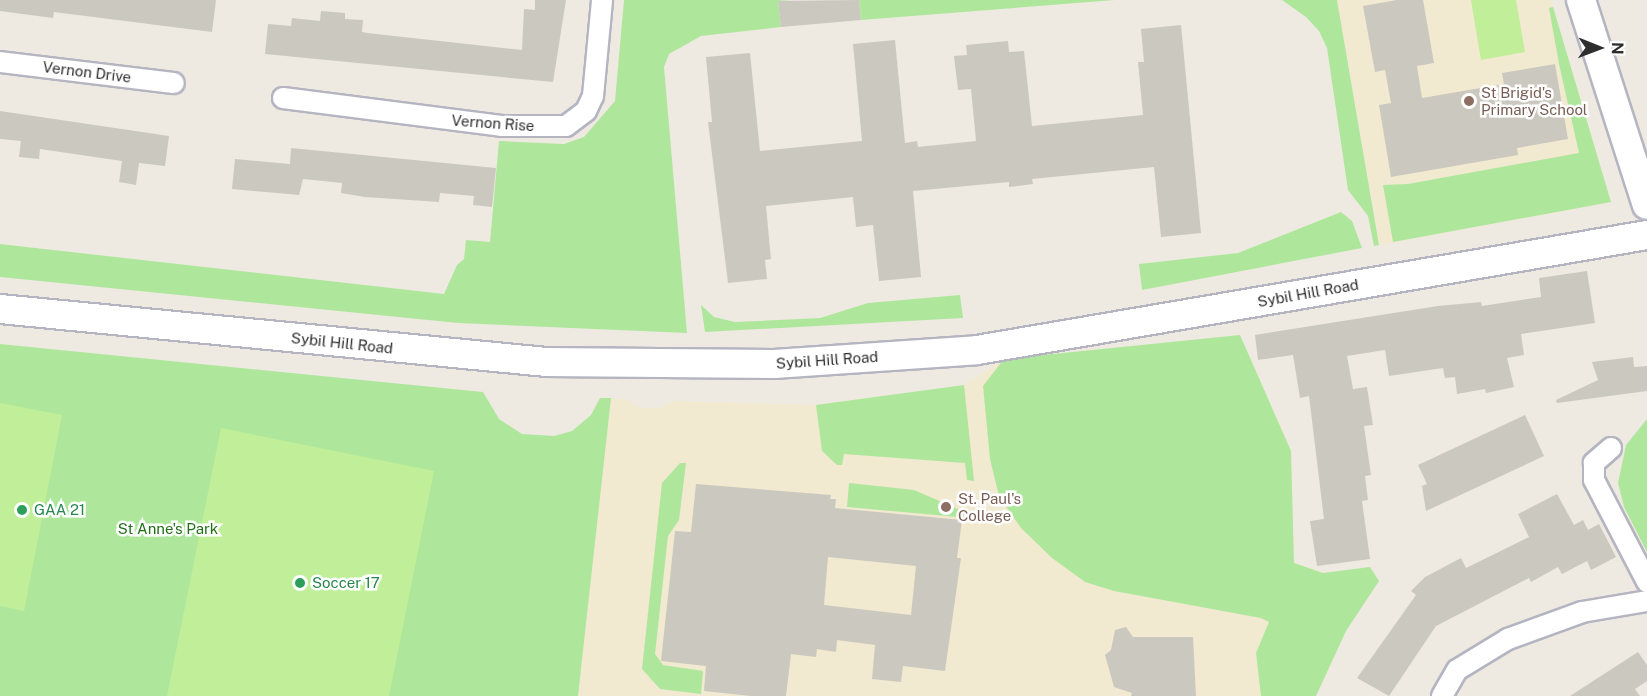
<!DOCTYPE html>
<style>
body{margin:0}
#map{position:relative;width:1647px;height:696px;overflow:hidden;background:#efeae1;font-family:"Public Sans",sans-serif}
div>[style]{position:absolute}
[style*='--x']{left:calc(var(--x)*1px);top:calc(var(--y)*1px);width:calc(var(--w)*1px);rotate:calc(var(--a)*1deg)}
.education>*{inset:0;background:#f1e9d0}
.green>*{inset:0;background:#aee79c}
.pitch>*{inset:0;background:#c1ee98}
.building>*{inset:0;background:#cbc8bf}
.roads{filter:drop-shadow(2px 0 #b4b5c1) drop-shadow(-2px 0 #b4b5c1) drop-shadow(0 2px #b4b5c1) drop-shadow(0 -2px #b4b5c1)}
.minor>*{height:20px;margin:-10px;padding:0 10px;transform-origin:10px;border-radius:10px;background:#fff}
.secondary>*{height:28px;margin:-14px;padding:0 14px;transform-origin:14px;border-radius:14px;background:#fff}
.dots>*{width:16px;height:16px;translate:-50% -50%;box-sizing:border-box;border:3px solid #fff;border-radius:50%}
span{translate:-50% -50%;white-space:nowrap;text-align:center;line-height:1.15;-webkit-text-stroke:5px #fff;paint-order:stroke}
.street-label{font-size:15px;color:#2e2e2e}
.education-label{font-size:15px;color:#785e54}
.left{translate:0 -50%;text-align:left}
.leisure-label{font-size:15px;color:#27864d}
.park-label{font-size:15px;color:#227019}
.north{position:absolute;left:1569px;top:18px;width:60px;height:60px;-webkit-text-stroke:4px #fff;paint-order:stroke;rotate:91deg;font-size:16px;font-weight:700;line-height:24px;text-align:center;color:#2e2e2e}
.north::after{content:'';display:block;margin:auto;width:21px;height:27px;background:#2e2e2e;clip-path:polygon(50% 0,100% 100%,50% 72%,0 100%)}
</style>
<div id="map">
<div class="education">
<div style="clip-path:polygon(1337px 0,1551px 0,1611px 202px,1379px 245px)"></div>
<div style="clip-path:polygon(1240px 335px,1291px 451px,1294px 563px,1323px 573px,1370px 567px,1379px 581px,1346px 631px,1316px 696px,578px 696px,611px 398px,628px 400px,641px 408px,660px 408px,674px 401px,816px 405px,964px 385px,1004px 359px)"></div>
</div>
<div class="green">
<div style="clip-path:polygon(624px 0,791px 0,778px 1px,781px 27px,701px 36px,669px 54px,664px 67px,687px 333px,458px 323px,0 277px,0 244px,444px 294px,457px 265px,464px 259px,466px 240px,490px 242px,499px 141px,564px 144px,584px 137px,615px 101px)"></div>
<div style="clip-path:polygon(859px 0,1115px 0,861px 20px)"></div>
<div style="clip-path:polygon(1282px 0,1337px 0,1379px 245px,1374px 246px,1368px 216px,1348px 190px,1327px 48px,1319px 31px,1306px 17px)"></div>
<div style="clip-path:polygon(1553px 7px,1611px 202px,1393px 242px,1383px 185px,1408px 184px,1579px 153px,1559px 64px,1549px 8px)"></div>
<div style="clip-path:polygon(1341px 212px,1352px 221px,1362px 248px,1142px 290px,1139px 264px,1238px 253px)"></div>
<div style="clip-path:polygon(960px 295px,963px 318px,705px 332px,701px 305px,714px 317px,735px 322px,820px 318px,868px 303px)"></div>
<div style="clip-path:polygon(1240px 335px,1291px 451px,1294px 563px,1323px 573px,1370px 567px,1379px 581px,1346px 631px,1316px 696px,1261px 696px,1256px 653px,1269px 622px,1261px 618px,1114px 591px,1085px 582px,1052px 558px,1021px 528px,999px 496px,990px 459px,983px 386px,1004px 359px)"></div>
<div style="clip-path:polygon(0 344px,483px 392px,499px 419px,522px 434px,554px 436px,572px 431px,591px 415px,600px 398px,611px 398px,578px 696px,0 696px)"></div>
<div style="clip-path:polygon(964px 385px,974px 481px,967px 480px,965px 463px,844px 454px,842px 465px,837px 465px,822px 451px,816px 405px)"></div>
<div style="clip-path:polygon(1647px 419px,1647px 552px,1624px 507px,1618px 483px,1626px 445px)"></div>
<div style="clip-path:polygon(680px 463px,686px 463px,679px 520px,668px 536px,655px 654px,663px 665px,703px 671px,701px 694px,660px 689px,642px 669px,662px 483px)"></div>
<div style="clip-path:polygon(849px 483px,914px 490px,965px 512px,969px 518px,847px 507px)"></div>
</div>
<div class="pitch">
<div style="clip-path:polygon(1471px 0,1516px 0,1525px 52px,1481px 60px)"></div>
<div style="clip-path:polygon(0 403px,62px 415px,24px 611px,0 606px)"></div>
<div style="clip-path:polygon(221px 428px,434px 471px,389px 696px,167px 696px)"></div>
</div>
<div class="building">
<div style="clip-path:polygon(0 0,216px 0,212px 32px,54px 12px,53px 18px,0 11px)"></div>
<div style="clip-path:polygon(535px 0,566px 0,553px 82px,265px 54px,268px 24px,291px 26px,292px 18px,320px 21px,321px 11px,345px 13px,345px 19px,363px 20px,362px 32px,367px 33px,522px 50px,524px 9px,535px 10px)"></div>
<div style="clip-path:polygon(859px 0,861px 20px,781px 27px,778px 1px)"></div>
<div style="clip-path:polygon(1397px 0,1423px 0,1434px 63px,1417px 66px,1422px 98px,1504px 84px,1502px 73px,1555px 64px,1568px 139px,1517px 148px,1518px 155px,1391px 177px,1379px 105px,1391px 103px,1385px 70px,1375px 72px,1363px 6px)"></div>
<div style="clip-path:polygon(1181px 25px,1201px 233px,1161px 237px,1154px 167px,1032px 179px,1033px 184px,1009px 187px,1009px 182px,913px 191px,921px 277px,879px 281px,873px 225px,856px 227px,853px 197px,766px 206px,771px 259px,765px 260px,767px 279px,728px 283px,708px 122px,712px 122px,706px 57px,750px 53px,760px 151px,862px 141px,853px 44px,895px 40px,905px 143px,917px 141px,918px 147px,976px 141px,971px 89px,958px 90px,954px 56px,967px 55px,966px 45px,1008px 41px,1009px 52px,1024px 51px,1032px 126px,1143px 115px,1138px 62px,1144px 62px,1141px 29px)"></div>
<div style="clip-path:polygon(0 111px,169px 136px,165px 166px,139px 163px,136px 185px,119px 182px,122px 161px,40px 149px,39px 159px,19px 157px,21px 141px,0 139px)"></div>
<div style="clip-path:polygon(291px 148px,496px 168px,492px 207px,473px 205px,474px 196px,440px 193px,439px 202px,365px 197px,341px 193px,342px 183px,303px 179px,299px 195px,232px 189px,235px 159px,290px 164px)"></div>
<div style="clip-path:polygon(1587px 271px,1595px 323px,1521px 334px,1524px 355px,1507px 358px,1514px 387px,1486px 393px,1485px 389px,1457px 394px,1455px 377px,1445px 378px,1443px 368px,1389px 376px,1385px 350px,1347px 356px,1353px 389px,1367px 387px,1373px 425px,1364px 426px,1371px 475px,1365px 476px,1368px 500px,1362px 501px,1370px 559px,1317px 566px,1310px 521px,1324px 519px,1309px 396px,1300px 398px,1293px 355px,1258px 360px,1255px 335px,1438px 306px,1481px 302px,1482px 306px,1541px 297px,1539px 278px)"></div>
<div style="clip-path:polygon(1633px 357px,1634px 367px,1647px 366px,1647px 391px,1557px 403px,1556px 400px,1598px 380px,1592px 362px)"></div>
<div style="clip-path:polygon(1525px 415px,1544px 456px,1426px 511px,1422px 486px,1427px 484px,1418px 465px)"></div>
<div style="clip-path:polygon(evenodd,696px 484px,831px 495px,830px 499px,836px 499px,835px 508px,962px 520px,957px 558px,961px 558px,945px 671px,903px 666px,901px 682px,872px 679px,875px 645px,837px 640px,836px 652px,817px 649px,816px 657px,791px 654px,786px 696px,751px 696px,704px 691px,706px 666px,661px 661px,675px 531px,691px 532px,696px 484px,828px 557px,916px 566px,911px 615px,824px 605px,828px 557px)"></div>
<div style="clip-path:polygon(1557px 494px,1574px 525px,1583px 520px,1588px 530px,1599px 524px,1616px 557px,1591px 570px,1587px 561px,1562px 574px,1558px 567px,1531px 582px,1529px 578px,1436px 626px,1389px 696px,1357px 678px,1416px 595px,1411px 591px,1425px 577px,1461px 558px,1466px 568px,1529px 537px,1518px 514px)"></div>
<div style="clip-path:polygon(1126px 627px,1133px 637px,1193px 637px,1196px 696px,1131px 696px,1132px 693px,1114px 687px,1105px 655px,1111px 650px,1115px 630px)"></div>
<div style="clip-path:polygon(1638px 652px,1647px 665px,1647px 681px,1635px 689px,1640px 696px,1570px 696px)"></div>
</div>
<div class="roads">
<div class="minor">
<div style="--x:0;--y:62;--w:175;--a:6.9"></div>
<div style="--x:283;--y:98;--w:220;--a:7.3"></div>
<div style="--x:501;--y:126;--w:65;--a:0"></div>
<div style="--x:566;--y:126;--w:25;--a:-37"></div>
<div style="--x:586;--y:111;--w:17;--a:-65"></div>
<div style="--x:593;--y:96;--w:96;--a:-84.6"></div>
<div style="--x:1611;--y:448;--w:23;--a:139"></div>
<div style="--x:1594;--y:463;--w:17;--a:90"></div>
<div style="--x:1594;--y:480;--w:115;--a:62.5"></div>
<div style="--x:1442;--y:696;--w:30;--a:-60"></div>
<div style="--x:1457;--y:670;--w:60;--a:-31.3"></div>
<div style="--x:1508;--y:639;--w:79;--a:-20"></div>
<div style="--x:1582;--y:612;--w:66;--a:-9.6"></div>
</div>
<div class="secondary">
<div style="--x:1581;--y:0;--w:215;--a:72.2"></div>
<div style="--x:0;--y:309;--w:549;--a:5.54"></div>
<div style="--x:546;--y:362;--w:228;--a:0.5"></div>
<div style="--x:774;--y:364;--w:203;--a:-3.9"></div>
<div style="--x:977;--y:350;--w:680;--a:-9.74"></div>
</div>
</div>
<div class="dots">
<div style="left:1469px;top:101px;background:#8d6e63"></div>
<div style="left:946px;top:507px;background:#8d6e63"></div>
<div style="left:22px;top:510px;background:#2e9e5b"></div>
<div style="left:300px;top:583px;background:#2e9e5b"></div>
</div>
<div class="street-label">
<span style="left:87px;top:72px;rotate:7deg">Vernon Drive</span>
<span style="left:493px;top:123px;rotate:4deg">Vernon Rise</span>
<span style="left:1308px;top:293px;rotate:-10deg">Sybil Hill Road</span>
<span style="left:342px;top:343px;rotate:6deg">Sybil Hill Road</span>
<span style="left:827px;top:360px;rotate:-4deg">Sybil Hill Road</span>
</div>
<div class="education-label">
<span class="left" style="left:1481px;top:101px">St Brigid's<br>Primary School</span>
<span class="left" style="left:958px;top:507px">St. Paul's<br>College</span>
</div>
<div class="leisure-label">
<span class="left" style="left:34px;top:510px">GAA 21</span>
<span class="left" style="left:312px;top:583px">Soccer 17</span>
</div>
<div class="park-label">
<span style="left:168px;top:529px">St Anne's Park</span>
</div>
<div class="north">N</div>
</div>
